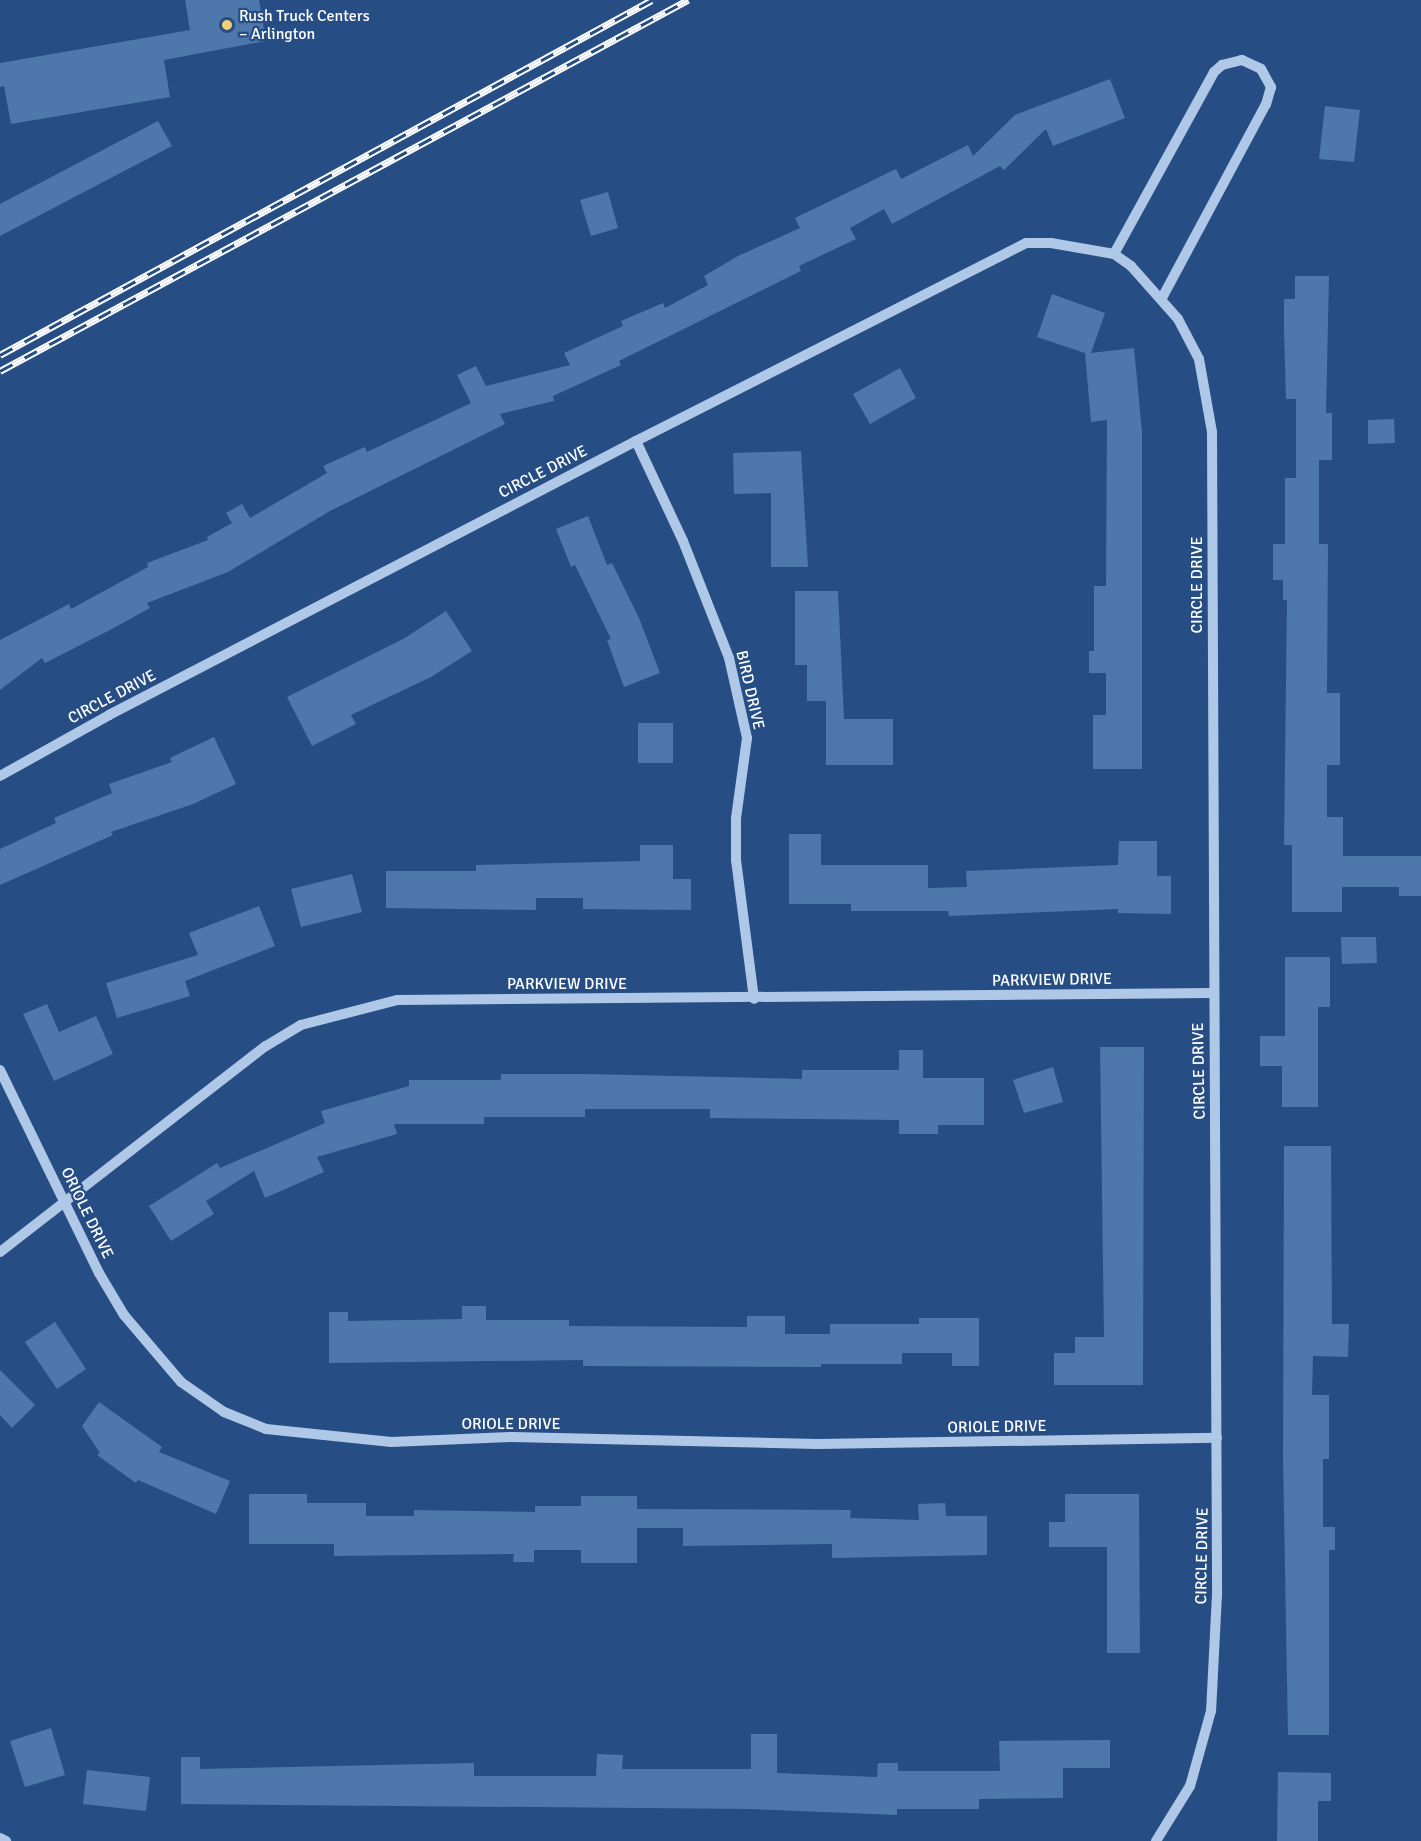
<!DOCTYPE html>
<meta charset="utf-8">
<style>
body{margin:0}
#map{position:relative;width:1421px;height:1841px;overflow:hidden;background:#264e84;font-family:Signika,sans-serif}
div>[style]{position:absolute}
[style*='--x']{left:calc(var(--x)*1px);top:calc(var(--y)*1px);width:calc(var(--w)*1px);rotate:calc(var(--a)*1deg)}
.building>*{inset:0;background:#4e77ac}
.minor>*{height:10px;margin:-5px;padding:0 5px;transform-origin:5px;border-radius:5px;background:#b0c8e7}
.rail>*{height:7px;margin-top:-3.5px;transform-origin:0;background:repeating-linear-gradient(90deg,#264e84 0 14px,#fff 0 28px);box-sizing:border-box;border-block:2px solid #fff}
.dots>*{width:16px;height:16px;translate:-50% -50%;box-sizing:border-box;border:3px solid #264e84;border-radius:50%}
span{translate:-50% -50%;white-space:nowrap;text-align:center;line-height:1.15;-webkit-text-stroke:4.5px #264e84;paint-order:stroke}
.poi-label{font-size:16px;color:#fff}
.left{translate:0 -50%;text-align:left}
.street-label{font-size:16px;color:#fff}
</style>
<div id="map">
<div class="building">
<div style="clip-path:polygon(185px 0,259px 0,266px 41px,164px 60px,170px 97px,11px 124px,4px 86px,0 87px,0 63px,190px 30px)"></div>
<div style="clip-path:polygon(1110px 79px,1125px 118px,1053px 146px,1046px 129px,1004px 170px,1000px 166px,892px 224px,884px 209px,850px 228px,856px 239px,799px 266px,801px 271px,619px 361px,621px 365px,553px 396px,554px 401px,500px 414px,505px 424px,330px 511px,228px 572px,147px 603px,150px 608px,112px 629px,45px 663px,42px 658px,0 690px,0 640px,69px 604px,71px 609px,148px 567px,147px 563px,208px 540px,207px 537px,232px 523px,226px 513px,242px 504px,250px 518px,327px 473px,323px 466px,365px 447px,367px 452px,471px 403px,457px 375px,476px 366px,486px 386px,570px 365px,564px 353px,623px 326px,621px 321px,663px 303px,665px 308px,708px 285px,704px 276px,738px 256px,800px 228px,795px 218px,896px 169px,901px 179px,968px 145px,973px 156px,1015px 115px)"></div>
<div style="clip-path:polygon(1325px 106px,1360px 110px,1354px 162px,1319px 159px)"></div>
<div style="clip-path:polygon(158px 121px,172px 146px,0 236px,0 204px)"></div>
<div style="clip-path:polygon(608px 192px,618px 228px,591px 236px,580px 200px)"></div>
<div style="clip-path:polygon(1295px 276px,1329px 276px,1326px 413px,1332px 413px,1332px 460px,1319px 460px,1319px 544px,1328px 544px,1327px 693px,1340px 693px,1340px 765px,1327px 765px,1327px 817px,1343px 817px,1343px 856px,1421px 856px,1421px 896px,1399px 896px,1399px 887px,1342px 887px,1342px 912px,1292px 912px,1292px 845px,1284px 845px,1287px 600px,1283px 600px,1283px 580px,1273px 580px,1273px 544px,1285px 544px,1285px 478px,1296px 478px,1296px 399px,1286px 399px,1284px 330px,1284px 299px,1295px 299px)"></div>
<div style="clip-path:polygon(1052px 294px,1105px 313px,1091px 353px,1134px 348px,1142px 432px,1142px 769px,1093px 769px,1093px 715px,1106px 715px,1106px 673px,1089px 673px,1089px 651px,1094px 651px,1094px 586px,1106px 586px,1107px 420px,1091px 422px,1085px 353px,1037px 337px)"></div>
<div style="clip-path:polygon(900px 368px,916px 398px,870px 424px,853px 394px)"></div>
<div style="clip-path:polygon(1394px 419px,1395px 443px,1368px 444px,1368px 420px)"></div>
<div style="clip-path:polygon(801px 451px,808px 567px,771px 567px,771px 493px,734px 494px,733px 453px)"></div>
<div style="clip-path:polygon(588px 516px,607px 565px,612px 563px,639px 618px,660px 673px,624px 687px,607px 640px,611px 639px,575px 565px,571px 567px,556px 529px)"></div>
<div style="clip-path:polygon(795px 591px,838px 591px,844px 719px,893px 719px,893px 765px,826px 765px,826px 701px,807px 701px,807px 665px,795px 665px)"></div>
<div style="clip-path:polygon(446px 611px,472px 651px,431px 677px,351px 715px,356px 724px,312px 746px,287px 697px,405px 638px)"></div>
<div style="clip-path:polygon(638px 723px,673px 723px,673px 763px,638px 763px)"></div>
<div style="clip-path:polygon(214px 737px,236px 784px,193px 804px,111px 832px,113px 835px,0 885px,0 849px,56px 823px,54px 818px,112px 793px,109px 784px,172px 762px,170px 758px)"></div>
<div style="clip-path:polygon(789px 834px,821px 834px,821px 865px,928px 865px,928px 888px,967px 887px,966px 871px,1118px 865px,1119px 841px,1157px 841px,1157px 876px,1171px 876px,1171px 914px,1118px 913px,1118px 909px,949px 916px,948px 911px,851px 911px,851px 904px,789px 904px)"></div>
<div style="clip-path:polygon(640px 845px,673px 845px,673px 879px,691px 879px,691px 910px,583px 909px,583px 898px,536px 898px,536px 910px,386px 908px,386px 871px,476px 871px,476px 865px,640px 861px)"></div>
<div style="clip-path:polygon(352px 874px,362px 912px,301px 927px,291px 889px)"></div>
<div style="clip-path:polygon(259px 906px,275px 946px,185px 981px,190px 996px,117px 1018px,106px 983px,198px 955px,189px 933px)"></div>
<div style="clip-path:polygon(1341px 937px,1376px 937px,1377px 963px,1342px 964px)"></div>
<div style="clip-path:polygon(1285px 957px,1330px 957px,1330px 1007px,1318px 1007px,1318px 1107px,1282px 1107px,1282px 1066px,1260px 1066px,1260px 1036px,1285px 1036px)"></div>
<div style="clip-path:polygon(47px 1004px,59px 1032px,96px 1016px,113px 1054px,54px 1081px,23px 1014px)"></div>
<div style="clip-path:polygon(1100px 1047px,1144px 1047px,1143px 1385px,1054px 1385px,1054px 1353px,1075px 1353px,1075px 1337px,1104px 1337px)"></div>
<div style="clip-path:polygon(899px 1050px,923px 1050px,923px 1078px,984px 1078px,984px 1125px,938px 1125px,938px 1134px,899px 1134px,899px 1120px,710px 1118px,710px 1109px,585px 1109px,585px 1117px,484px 1117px,484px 1124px,394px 1124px,397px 1134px,317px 1157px,324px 1172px,265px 1198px,254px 1171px,206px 1201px,214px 1214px,171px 1241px,149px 1206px,217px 1163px,220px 1168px,325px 1123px,321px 1111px,409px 1086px,409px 1080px,501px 1080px,501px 1074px,585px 1074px,802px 1079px,802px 1070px,899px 1070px)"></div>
<div style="clip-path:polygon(1053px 1067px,1063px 1102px,1024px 1113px,1013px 1080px)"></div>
<div style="clip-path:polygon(1284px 1146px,1331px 1146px,1332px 1324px,1349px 1324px,1348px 1357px,1313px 1356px,1312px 1395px,1329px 1395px,1329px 1459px,1323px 1459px,1323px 1527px,1335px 1527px,1335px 1550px,1329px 1550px,1329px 1735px,1288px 1735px,1283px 1459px)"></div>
<div style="clip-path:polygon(462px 1306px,486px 1306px,486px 1320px,569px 1320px,569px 1326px,747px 1327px,747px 1316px,785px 1316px,785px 1334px,830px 1334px,830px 1324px,919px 1324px,919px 1318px,979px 1318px,979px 1366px,952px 1366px,952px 1353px,902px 1353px,902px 1364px,821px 1364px,821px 1367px,583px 1366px,583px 1360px,329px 1363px,329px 1312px,348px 1312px,348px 1321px,462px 1319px)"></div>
<div style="clip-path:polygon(55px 1322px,86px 1369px,57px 1389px,25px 1342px)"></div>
<div style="clip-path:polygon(0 1370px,35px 1405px,12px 1428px,0 1415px)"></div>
<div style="clip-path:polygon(99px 1402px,162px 1447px,159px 1452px,230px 1481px,216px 1514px,138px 1480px,136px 1483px,97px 1455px,100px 1453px,82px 1426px)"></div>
<div style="clip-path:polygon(249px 1494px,307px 1494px,307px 1503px,366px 1503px,366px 1516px,414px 1516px,414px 1510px,535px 1512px,535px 1506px,581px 1506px,581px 1496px,637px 1496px,637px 1509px,851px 1510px,850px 1518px,919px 1520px,918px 1504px,945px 1503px,946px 1516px,987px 1516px,987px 1555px,832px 1558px,832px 1544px,683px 1546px,683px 1528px,637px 1528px,637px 1563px,581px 1563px,581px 1550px,534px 1550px,534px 1562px,513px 1562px,514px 1554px,334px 1556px,334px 1544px,249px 1544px)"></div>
<div style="clip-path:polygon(1065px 1494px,1139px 1494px,1140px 1653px,1107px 1653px,1107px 1547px,1049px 1547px,1049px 1522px,1065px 1522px)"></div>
<div style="clip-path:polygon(51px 1728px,65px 1775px,25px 1787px,10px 1741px)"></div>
<div style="clip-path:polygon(751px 1734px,777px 1734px,777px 1773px,877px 1777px,878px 1763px,898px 1763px,898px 1771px,1000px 1771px,999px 1741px,1110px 1740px,1110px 1768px,1063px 1768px,1063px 1798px,979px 1799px,979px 1809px,897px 1809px,897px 1815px,751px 1809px,181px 1804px,181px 1757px,200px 1757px,200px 1769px,474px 1763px,474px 1776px,596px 1776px,597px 1754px,623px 1755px,622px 1769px,751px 1769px)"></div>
<div style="clip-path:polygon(87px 1770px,150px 1777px,146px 1811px,83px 1804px)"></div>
<div style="clip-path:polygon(1278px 1772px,1331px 1773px,1331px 1801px,1318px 1801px,1318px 1841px,1277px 1841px)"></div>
</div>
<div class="minor">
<div style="--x:1114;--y:254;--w:208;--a:-61.2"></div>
<div style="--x:1214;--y:72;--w:11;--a:-41"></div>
<div style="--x:1222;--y:65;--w:21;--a:-14"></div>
<div style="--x:1242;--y:60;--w:21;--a:25"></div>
<div style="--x:1261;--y:69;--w:21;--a:61"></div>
<div style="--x:1271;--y:87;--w:18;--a:106"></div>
<div style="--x:1266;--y:104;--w:222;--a:118.2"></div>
<div style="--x:636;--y:441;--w:110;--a:64.8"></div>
<div style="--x:683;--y:541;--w:126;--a:68.5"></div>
<div style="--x:729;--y:658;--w:82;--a:77.3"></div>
<div style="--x:747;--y:738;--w:81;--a:97.8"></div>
<div style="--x:736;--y:818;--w:42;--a:90"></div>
<div style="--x:736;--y:860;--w:140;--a:82.6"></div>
<div style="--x:0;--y:776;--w:125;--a:-29.2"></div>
<div style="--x:109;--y:715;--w:594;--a:-27.47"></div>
<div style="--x:636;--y:441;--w:437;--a:-26.9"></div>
<div style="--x:1026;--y:243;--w:25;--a:0"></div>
<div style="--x:1051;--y:243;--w:64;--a:9.9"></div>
<div style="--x:1114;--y:254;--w:21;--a:35"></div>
<div style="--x:1131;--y:266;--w:71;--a:48.4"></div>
<div style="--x:1178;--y:319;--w:45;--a:62.3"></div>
<div style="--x:1199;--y:359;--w:74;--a:79.9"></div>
<div style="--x:1212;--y:432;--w:1162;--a:89.75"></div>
<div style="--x:1217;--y:1594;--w:117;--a:92.9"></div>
<div style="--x:1211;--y:1711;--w:78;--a:105.6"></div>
<div style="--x:1190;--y:1786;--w:65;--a:121.7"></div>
<div style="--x:0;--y:1070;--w:226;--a:64"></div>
<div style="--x:99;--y:1273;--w:49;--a:59.2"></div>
<div style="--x:124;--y:1315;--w:88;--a:49.6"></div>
<div style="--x:181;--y:1382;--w:52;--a:34.9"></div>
<div style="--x:224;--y:1412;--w:45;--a:22"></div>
<div style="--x:266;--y:1429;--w:126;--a:5.9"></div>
<div style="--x:391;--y:1442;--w:121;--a:-2.4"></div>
<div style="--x:512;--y:1437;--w:306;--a:1.3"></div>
<div style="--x:818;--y:1444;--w:399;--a:-0.9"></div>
<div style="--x:0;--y:1252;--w:336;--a:-37.8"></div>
<div style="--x:266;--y:1046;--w:41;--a:-31"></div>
<div style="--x:301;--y:1025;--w:99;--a:-14.6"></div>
<div style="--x:397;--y:1000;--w:816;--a:-0.49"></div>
<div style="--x:0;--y:1838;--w:7;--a:27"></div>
</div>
<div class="rail">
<div style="--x:0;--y:355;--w:742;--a:-28.57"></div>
<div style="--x:0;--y:371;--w:782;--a:-28.34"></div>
</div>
<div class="dots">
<div style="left:227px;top:25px;background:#f0cf75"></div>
</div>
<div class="poi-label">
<span class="left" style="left:239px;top:25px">Rush Truck Centers<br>– Arlington</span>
</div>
<div class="street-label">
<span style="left:543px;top:472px;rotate:-27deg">CIRCLE DRIVE</span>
<span style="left:1197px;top:585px;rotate:-90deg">CIRCLE DRIVE</span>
<span style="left:750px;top:690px;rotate:77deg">BIRD DRIVE</span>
<span style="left:112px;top:697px;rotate:-28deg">CIRCLE DRIVE</span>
<span style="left:1052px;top:980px;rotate:-1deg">PARKVIEW DRIVE</span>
<span style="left:567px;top:984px">PARKVIEW DRIVE</span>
<span style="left:1199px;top:1071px;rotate:-91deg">CIRCLE DRIVE</span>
<span style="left:87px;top:1213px;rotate:64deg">ORIOLE DRIVE</span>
<span style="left:511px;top:1424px">ORIOLE DRIVE</span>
<span style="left:997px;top:1427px;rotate:-1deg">ORIOLE DRIVE</span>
<span style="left:1202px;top:1556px;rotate:-89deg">CIRCLE DRIVE</span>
</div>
</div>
